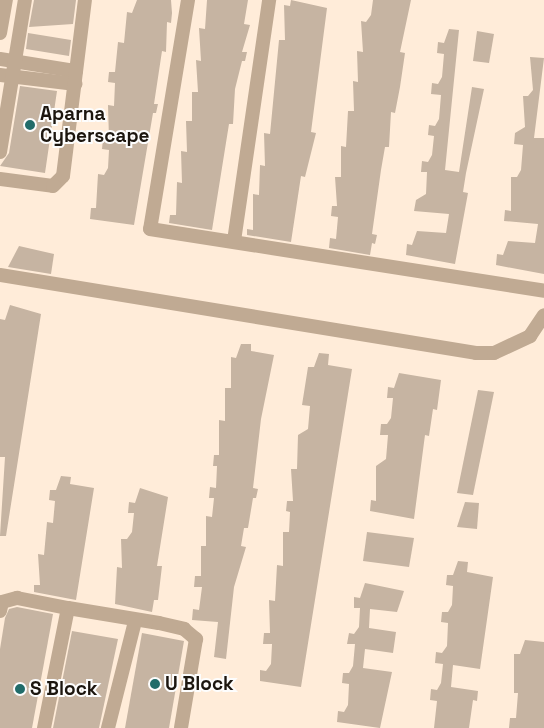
<!DOCTYPE html>
<style>
body{margin:0}
#map{position:relative;width:544px;height:728px;overflow:hidden;background:#ffecd9;font-family:"Space Grotesk",sans-serif}
div>[style]{position:absolute}
[style*='--x']{left:calc(var(--x)*1px);top:calc(var(--y)*1px);width:calc(var(--w)*1px);rotate:calc(var(--a)*1deg)}
.building>*{inset:0;background:#c6b4a2}
.street>*{height:14px;margin:-7px;padding:0 7px;transform-origin:7px;border-radius:7px;background:#c0aa93}
.dots>*{width:14px;height:14px;translate:-50% -50%;box-sizing:border-box;border:2px solid #fdfdfd;border-radius:50%}
span{translate:-50% -50%;white-space:nowrap;text-align:center;line-height:1.15;-webkit-text-stroke:4px #fdfdfd;paint-order:stroke}
.poi-label{font-size:19px;color:#1c160f;font-weight:700}
.left{translate:0 -50%;text-align:left}
</style>
<div id="map">
<div class="building">
<div style="clip-path:polygon(34px 0,76px 0,73px 24px,29px 27px)"></div>
<div style="clip-path:polygon(137px 0,171px 0,172px 13px,171px 23px,167px 22px,166px 52px,162px 51px,154px 104px,158px 104px,156px 113px,153px 113px,134px 225px,90px 219px,91px 208px,96px 208px,98px 174px,104px 175px,108px 168px,109px 150px,102px 149px,103px 139px,109px 139px,108px 105px,114px 106px,115px 83px,108px 82px,109px 72px,115px 72px,118px 42px,124px 43px,127px 12px,132px 13px)"></div>
<div style="clip-path:polygon(207px 0,248px 0,244px 24px,250px 25px,242px 52px,247px 52px,245px 61px,242px 61px,235px 89px,233px 124px,229px 124px,212px 230px,169px 223px,170px 215px,176px 215px,177px 182px,182px 183px,181px 151px,187px 152px,186px 121px,192px 121px,192px 92px,198px 92px,196px 60px,201px 61px,199px 28px,205px 29px)"></div>
<div style="clip-path:polygon(291px 0,327px 8px,311px 132px,316px 133px,305px 177px,301px 176px,291px 242px,247px 235px,247px 229px,253px 230px,253px 194px,259px 195px,260px 165px,265px 166px,264px 133px,270px 134px,279px 40px,285px 40px,284px 5px,290px 6px)"></div>
<div style="clip-path:polygon(373px 0,411px 0,400px 52px,405px 53px,400px 87px,395px 113px,391px 112px,389px 147px,385px 147px,381px 170px,372px 234px,377px 235px,375px 244px,372px 243px,370px 255px,329px 248px,330px 238px,336px 239px,338px 217px,331px 216px,332px 206px,337px 206px,335px 177px,341px 177px,341px 146px,346px 147px,348px 111px,354px 111px,353px 81px,358px 82px,357px 51px,363px 52px,361px 21px,366px 22px,371px 15px)"></div>
<div style="clip-path:polygon(449px 29px,459px 30px,445px 170px,459px 172px,472px 87px,484px 89px,466px 173px,463px 192px,468px 193px,455px 264px,406px 255px,407px 244px,412px 245px,417px 231px,446px 233px,449px 214px,414px 211px,416px 200px,426px 194px,427px 172px,421px 172px,422px 161px,428px 162px,432px 155px,434px 136px,428px 135px,429px 125px,435px 126px,439px 119px,441px 95px,431px 94px,432px 83px,438px 84px,442px 77px,444px 54px,437px 53px,438px 42px,444px 43px)"></div>
<div style="clip-path:polygon(477px 31px,494px 34px,489px 63px,473px 61px)"></div>
<div style="clip-path:polygon(28px 33px,71px 40px,69px 56px,26px 49px)"></div>
<div style="clip-path:polygon(530px 57px,544px 58px,534px 138px,544px 138px,544px 274px,496px 265px,497px 254px,503px 255px,508px 241px,535px 243px,538px 224px,504px 221px,505px 210px,511px 211px,511px 177px,517px 177px,521px 170px,523px 145px,514px 144px,515px 133px,525px 127px,523px 96px,528px 96px,533px 90px)"></div>
<div style="clip-path:polygon(20px 86px,57px 91px,45px 173px,0 166px,9px 153px)"></div>
<div style="clip-path:polygon(19px 246px,54px 254px,51px 274px,8px 267px)"></div>
<div style="clip-path:polygon(10px 305px,41px 314px,6px 536px,0 536px,5px 457px,0 457px,0 319px,5px 320px)"></div>
<div style="clip-path:polygon(241px 344px,251px 344px,251px 351px,274px 355px,261px 419px,253px 488px,258px 489px,256px 498px,253px 498px,248px 528px,244px 528px,241px 546px,246px 547px,234px 587px,226px 659px,214px 657px,218px 622px,192px 620px,193px 609px,199px 610px,202px 587px,194px 587px,195px 576px,201px 576px,201px 546px,206px 546px,206px 516px,212px 517px,214px 498px,209px 498px,210px 487px,216px 488px,217px 466px,213px 466px,214px 455px,219px 455px,219px 420px,225px 421px,225px 388px,231px 388px,231px 357px,236px 358px)"></div>
<div style="clip-path:polygon(319px 353px,329px 354px,328px 365px,352px 369px,301px 687px,260px 681px,260px 670px,266px 671px,271px 664px,272px 644px,263px 644px,264px 633px,270px 633px,269px 600px,275px 601px,277px 565px,283px 566px,283px 532px,289px 532px,290px 512px,286px 511px,287px 501px,293px 501px,291px 469px,297px 469px,298px 435px,308px 429px,310px 406px,302px 405px,308px 367px,314px 367px)"></div>
<div style="clip-path:polygon(399px 373px,441px 380px,437px 410px,433px 409px,429px 436px,425px 435px,414px 519px,370px 511px,371px 500px,376px 501px,376px 466px,386px 459px,388px 435px,380px 435px,381px 424px,387px 424px,391px 418px,393px 398px,387px 398px,388px 387px,394px 388px)"></div>
<div style="clip-path:polygon(478px 390px,494px 392px,473px 495px,457px 493px)"></div>
<div style="clip-path:polygon(61px 476px,71px 477px,70px 484px,94px 488px,76px 600px,34px 592px,34px 585px,40px 585px,38px 554px,44px 555px,47px 522px,53px 523px,55px 501px,49px 500px,50px 490px,56px 490px)"></div>
<div style="clip-path:polygon(140px 488px,168px 497px,157px 566px,162px 566px,158px 600px,154px 600px,152px 612px,115px 604px,117px 567px,122px 568px,121px 539px,127px 539px,132px 532px,134px 513px,128px 513px,129px 502px,135px 503px)"></div>
<div style="clip-path:polygon(465px 502px,479px 503px,477px 529px,457px 527px)"></div>
<div style="clip-path:polygon(367px 532px,414px 538px,409px 567px,363px 561px)"></div>
<div style="clip-path:polygon(458px 561px,468px 562px,467px 572px,493px 577px,480px 669px,453px 665px,451px 687px,478px 691px,477px 701px,473px 700px,469px 728px,434px 728px,437px 701px,430px 700px,431px 689px,437px 690px,441px 683px,443px 664px,435px 663px,436px 652px,442px 653px,447px 646px,448px 623px,441px 622px,442px 612px,448px 612px,452px 605px,453px 586px,446px 585px,447px 575px,453px 575px)"></div>
<div style="clip-path:polygon(365px 583px,404px 591px,397px 612px,370px 609px,369px 628px,396px 632px,393px 653px,365px 649px,363px 668px,392px 672px,380px 728px,337px 722px,338px 711px,344px 712px,348px 705px,349px 684px,342px 683px,343px 673px,349px 673px,353px 666px,355px 644px,347px 644px,349px 633px,354px 634px,359px 627px,360px 608px,354px 608px,354px 597px,360px 598px)"></div>
<div style="clip-path:polygon(17px 607px,53px 614px,32px 728px,0 728px,0 649px,5px 618px,9px 609px)"></div>
<div style="clip-path:polygon(72px 631px,118px 639px,99px 728px,53px 728px)"></div>
<div style="clip-path:polygon(142px 633px,184px 641px,169px 728px,125px 728px)"></div>
<div style="clip-path:polygon(525px 640px,544px 642px,544px 728px,509px 728px,510px 718px,516px 718px,518px 693px,514px 693px,514px 654px,520px 654px)"></div>
</div>
<div class="street">
<div style="--x:188;--y:0;--w:232;--a:99.4"></div>
<div style="--x:150;--y:229;--w:399;--a:8.9"></div>
<div style="--x:0;--y:33;--w:34;--a:-80"></div>
<div style="--x:0;--y:59;--w:77;--a:9"></div>
<div style="--x:0;--y:75;--w:76;--a:6.8"></div>
<div style="--x:0;--y:152;--w:154;--a:-80.7"></div>
<div style="--x:0;--y:179;--w:53;--a:7.5"></div>
<div style="--x:53;--y:186;--w:14;--a:-45"></div>
<div style="--x:63;--y:176;--w:177;--a:-82.9"></div>
<div style="--x:234;--y:241;--w:244;--a:-81.7"></div>
<div style="--x:0;--y:275;--w:482;--a:9.3"></div>
<div style="--x:476;--y:353;--w:18;--a:0"></div>
<div style="--x:494;--y:353;--w:40;--a:-25"></div>
<div style="--x:530;--y:336;--w:25;--a:-56"></div>
<div style="--x:0;--y:611;--w:9;--a:-77"></div>
<div style="--x:2;--y:602;--w:16;--a:-15"></div>
<div style="--x:17;--y:598;--w:52;--a:11.1"></div>
<div style="--x:44;--y:728;--w:122;--a:-78.7"></div>
<div style="--x:68;--y:608;--w:92;--a:9.4"></div>
<div style="--x:159;--y:623;--w:26;--a:13"></div>
<div style="--x:184;--y:629;--w:16;--a:40"></div>
<div style="--x:196;--y:639;--w:90;--a:99.6"></div>
<div style="--x:108;--y:728;--w:110;--a:-75.8"></div>
</div>
<div class="dots">
<div style="left:30px;top:125px;background:#216c6a"></div>
<div style="left:155px;top:684px;background:#216c6a"></div>
<div style="left:20px;top:689px;background:#216c6a"></div>
</div>
<div class="poi-label">
<span class="left" style="left:40px;top:125px">Aparna<br>Cyberscape</span>
<span class="left" style="left:165px;top:684px">U Block</span>
<span class="left" style="left:30px;top:689px">S Block</span>
</div>
</div>
